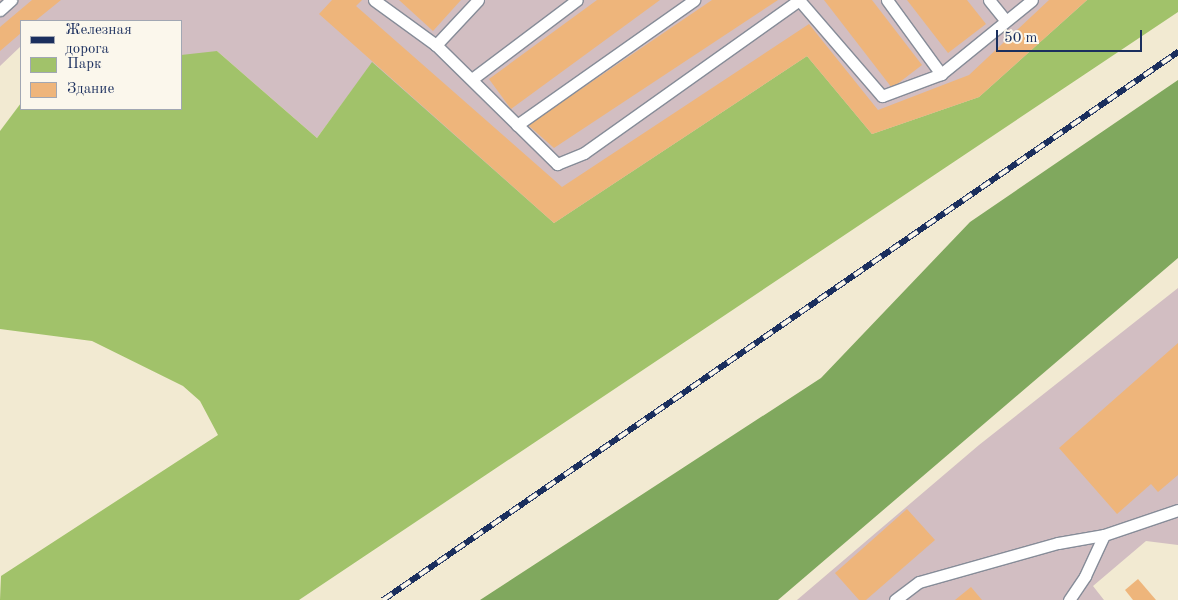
<!DOCTYPE html>
<meta charset="utf-8">
<style>
body{margin:0}
#map{position:relative;width:1178px;height:600px;overflow:hidden;background:#f2ead2;font-family:"Old Standard TT",serif}
div>[style]{position:absolute}
[style*='--x']{left:calc(var(--x)*1px);top:calc(var(--y)*1px);width:calc(var(--w)*1px);rotate:calc(var(--a)*1deg)}
.industrial>*{inset:0;background:#d2bec2}
.green>*{inset:0;background:#a1c26a}
.forest>*{inset:0;background:#80a85e}
.building>*{inset:0;background:#eeb57b}
.roads{filter:drop-shadow(1px 0 #868c98) drop-shadow(-1px 0 #868c98) drop-shadow(0 1px #868c98) drop-shadow(0 -1px #868c98)}
.lane>*{height:11px;margin:-5.5px;padding:0 5.5px;transform-origin:5.5px;border-radius:5.5px;background:#fff}
.rail>*{height:5.5px;margin-top:-2.75px;transform-origin:0;background:repeating-linear-gradient(90deg,#fbf7ec 0 11px,#1b2f5e 0 22px);box-sizing:border-box;border-block:1px solid #1b2f5e}
span{translate:-50% -50%;white-space:nowrap;text-align:center;line-height:1.15;-webkit-text-stroke:4px #fbf7ec;paint-order:stroke}
.legend{position:absolute;left:20px;top:20px;width:162px;height:90px;box-sizing:border-box;background:#fbf7ec;border:1px solid #a1a7b3;margin:0;padding:6px 9px;list-style:none;font-size:15px;color:#1b2f5e}
.legend li{display:flex;align-items:center;gap:10px;height:25px}
.legend b{width:25px;border:1px solid #a1a7b3}
.scale{position:absolute;left:996px;top:30px;width:146px;height:22px;box-sizing:border-box;border:2px solid #1b2f5e;border-top:0;padding-left:6px;font-size:15px;line-height:18px;white-space:nowrap;color:#1b2f5e;-webkit-text-stroke:4px #fbf7ec;paint-order:stroke}
</style>
<div id="map">
<div class="industrial">
<div style="clip-path:polygon(0 0,1087px 0,979px 97px,872px 134px,807px 56px,554px 223px,372px 63px,317px 138px,217px 51px,181px 102px,181px 21px,21px 21px,21px 46px,0 66px)"></div>
<div style="clip-path:polygon(1178px 288px,1178px 545px,1146px 541px,1093px 586px,1104px 600px,797px 600px,979px 445px)"></div>
</div>
<div class="green">
<div style="clip-path:polygon(1087px 0,1178px 0,1178px 12px,299px 600px,0 600px,1px 576px,218px 435px,200px 401px,183px 386px,92px 341px,0 329px,0 131px,21px 103px,21px 109px,181px 109px,181px 55px,217px 51px,317px 138px,372px 62px,554px 223px,807px 56px,872px 134px,979px 97px)"></div>
</div>
<div class="forest">
<div style="clip-path:polygon(1178px 80px,1178px 258px,778px 600px,480px 600px,821px 378px,970px 222px)"></div>
</div>
<div class="building">
<div style="clip-path:polygon(32px 0,61px 0,35px 21px,21px 21px,21px 33px,0 51px,0 27px)"></div>
<div style="clip-path:polygon(332px 0,362px 0,356px 6px,562px 187px,809px 24px,878px 110px,969px 75px,1049px 0,1087px 0,979px 97px,872px 134px,807px 56px,554px 223px,319px 14px)"></div>
<div style="clip-path:polygon(399px 0,461px 0,433px 31px)"></div>
<div style="clip-path:polygon(597px 0,660px 0,511px 109px,489px 79px)"></div>
<div style="clip-path:polygon(712px 0,778px 0,554px 148px,528px 125px)"></div>
<div style="clip-path:polygon(824px 0,872px 0,922px 65px,892px 88px)"></div>
<div style="clip-path:polygon(907px 0,967px 0,986px 24px,948px 53px)"></div>
<div style="clip-path:polygon(1178px 343px,1178px 475px,1158px 492px,1151px 484px,1117px 514px,1059px 448px)"></div>
<div style="clip-path:polygon(907px 509px,935px 540px,866px 600px,859px 600px,835px 573px)"></div>
<div style="clip-path:polygon(1138px 579px,1156px 600px,1133px 600px,1125px 590px)"></div>
<div style="clip-path:polygon(971px 587px,982px 600px,955px 600px)"></div>
</div>
<div class="roads">
<div class="lane">
<div style="--x:374;--y:0;--w:77;--a:36"></div>
<div style="--x:478;--y:0;--w:62;--a:133"></div>
<div style="--x:436;--y:45;--w:170;--a:44.5"></div>
<div style="--x:557;--y:164;--w:29;--a:-22"></div>
<div style="--x:584;--y:153;--w:264;--a:-35.4"></div>
<div style="--x:799;--y:0;--w:127;--a:49.2"></div>
<div style="--x:882;--y:96;--w:63;--a:-20.4"></div>
<div style="--x:941;--y:74;--w:117;--a:-39.1"></div>
<div style="--x:887;--y:0;--w:92;--a:53.9"></div>
<div style="--x:989;--y:0;--w:26;--a:51"></div>
<div style="--x:0;--y:10;--w:15;--a:-42"></div>
<div style="--x:472;--y:79;--w:131;--a:-37"></div>
<div style="--x:517;--y:125;--w:217;--a:-35.2"></div>
<div style="--x:895;--y:600;--w:30;--a:-37"></div>
<div style="--x:919;--y:582;--w:144;--a:-15.7"></div>
<div style="--x:1058;--y:543;--w:47;--a:-9.9"></div>
<div style="--x:1104;--y:535;--w:78;--a:-18.7"></div>
<div style="--x:1069;--y:600;--w:29;--a:-56"></div>
<div style="--x:1085;--y:576;--w:45;--a:-65.1"></div>
</div>
</div>
<div class="rail">
<div style="--x:383;--y:600;--w:966;--a:-34.58"></div>
</div>
<ul class="legend">
<li><b style="height:6px;background:#1b2f5e"></b>Железная дорога</li>
<li><b style="height:14px;background:#a1c26a"></b>Парк</li>
<li><b style="height:14px;background:#eeb57b"></b>Здание</li>
</ul>
<div class="scale">50 m</div>
</div>
